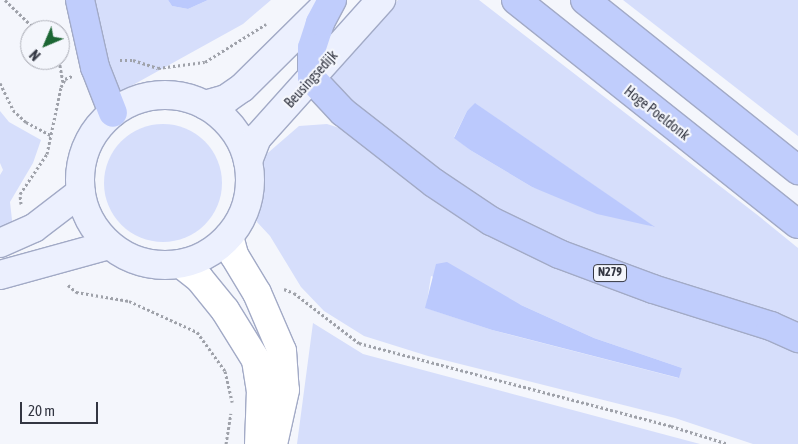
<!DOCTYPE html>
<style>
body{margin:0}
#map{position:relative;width:798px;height:444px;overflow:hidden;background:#f4f6fc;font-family:"Asap Condensed",sans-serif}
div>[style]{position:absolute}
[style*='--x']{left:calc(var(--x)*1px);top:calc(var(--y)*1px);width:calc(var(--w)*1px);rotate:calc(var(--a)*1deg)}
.green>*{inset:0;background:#d6defb}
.round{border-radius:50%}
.water>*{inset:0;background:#bbc9fd}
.path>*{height:3px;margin-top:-1.5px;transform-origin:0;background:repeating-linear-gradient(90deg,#9fa2aa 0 2.5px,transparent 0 5px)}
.roads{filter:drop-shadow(1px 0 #a2aac6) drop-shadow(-1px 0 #a2aac6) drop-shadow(0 1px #a2aac6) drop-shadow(0 -1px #a2aac6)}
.street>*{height:28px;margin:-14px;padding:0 14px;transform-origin:14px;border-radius:14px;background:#fff}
.secondary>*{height:28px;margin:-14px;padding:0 14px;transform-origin:14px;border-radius:14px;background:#ecf0fe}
.secondary>.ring{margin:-14px;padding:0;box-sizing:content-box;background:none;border:28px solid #ecf0fe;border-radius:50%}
.highway>*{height:28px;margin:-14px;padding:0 14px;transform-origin:14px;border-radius:14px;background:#c0cdfc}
span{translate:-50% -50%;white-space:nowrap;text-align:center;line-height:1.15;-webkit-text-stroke:4.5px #f4f6fc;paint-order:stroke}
.shield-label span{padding:1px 4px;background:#f4f6fc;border:1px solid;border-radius:4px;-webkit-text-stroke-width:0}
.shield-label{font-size:12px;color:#333642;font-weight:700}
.street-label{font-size:14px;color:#333642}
.north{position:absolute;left:20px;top:20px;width:50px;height:50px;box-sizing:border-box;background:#f4f6fc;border:1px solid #a7a9b2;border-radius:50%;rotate:225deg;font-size:14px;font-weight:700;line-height:20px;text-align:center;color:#333642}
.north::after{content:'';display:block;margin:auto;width:18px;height:22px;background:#1c6634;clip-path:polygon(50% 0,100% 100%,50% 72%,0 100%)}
.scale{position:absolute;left:20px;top:402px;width:78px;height:22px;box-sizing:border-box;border:2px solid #333642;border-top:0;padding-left:6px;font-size:15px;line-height:18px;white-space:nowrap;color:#333642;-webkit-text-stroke:4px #f4f6fc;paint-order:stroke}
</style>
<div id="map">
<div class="green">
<div style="clip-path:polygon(86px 0,168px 0,172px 6px,188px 9px,208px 0,271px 0,243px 24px,113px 96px)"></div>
<div style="clip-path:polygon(evenodd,398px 0,479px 0,760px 217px,798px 248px,798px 327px,605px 261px,496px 212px,364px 117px,327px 77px,398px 0,476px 104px,654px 227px,532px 187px,470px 150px,454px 137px,467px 111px,476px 104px)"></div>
<div style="clip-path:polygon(623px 0,798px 0,798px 136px)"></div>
<div style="clip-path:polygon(0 111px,9px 122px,41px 140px,33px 163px,10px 202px,13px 229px,0 234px,0 175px,3px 170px,0 163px)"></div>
<div class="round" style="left:104px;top:124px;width:118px;height:118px"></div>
<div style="clip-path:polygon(evenodd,327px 124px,352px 132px,429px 193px,798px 349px,798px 444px,753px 444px,675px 418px,428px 356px,364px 336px,324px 311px,301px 287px,270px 236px,257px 222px,262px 158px,299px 126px,327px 124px,431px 276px,521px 305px,594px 338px,682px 368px,678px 378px,492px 330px,426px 308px,431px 276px)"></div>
<div style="clip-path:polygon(313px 323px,363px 354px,700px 444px,297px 444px)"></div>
</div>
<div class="water">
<div style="clip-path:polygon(168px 0,208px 0,188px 9px,172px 6px)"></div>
<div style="clip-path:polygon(475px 103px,655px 227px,597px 214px,532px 187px,470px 150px,454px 138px,467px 111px)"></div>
<div style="clip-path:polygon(447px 262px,521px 305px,594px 338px,682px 368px,679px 378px,492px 330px,425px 308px,436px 264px)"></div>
</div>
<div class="path">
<div style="--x:5;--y:0;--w:43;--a:44.1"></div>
<div style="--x:59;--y:60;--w:22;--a:80"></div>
<div style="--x:120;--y:60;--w:13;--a:0"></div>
<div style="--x:133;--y:60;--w:26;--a:18"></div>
<div style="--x:158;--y:68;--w:47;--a:-7.3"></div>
<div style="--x:205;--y:62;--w:72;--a:-31.9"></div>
<div style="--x:0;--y:83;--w:30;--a:64"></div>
<div style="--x:13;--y:110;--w:18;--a:43"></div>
<div style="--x:26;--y:122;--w:30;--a:28"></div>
<div style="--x:21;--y:204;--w:10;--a:-96"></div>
<div style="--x:20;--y:194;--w:48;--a:-56"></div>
<div style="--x:47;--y:154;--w:68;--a:-78.2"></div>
<div style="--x:61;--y:87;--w:9;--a:-63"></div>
<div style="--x:65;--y:79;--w:8;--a:-23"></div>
<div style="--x:68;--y:285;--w:11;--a:41"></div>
<div style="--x:76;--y:292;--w:54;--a:9.6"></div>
<div style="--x:129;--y:301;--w:75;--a:24.5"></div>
<div style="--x:197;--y:332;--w:48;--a:54.3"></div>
<div style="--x:225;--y:371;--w:32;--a:77"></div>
<div style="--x:284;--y:289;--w:11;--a:22"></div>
<div style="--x:294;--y:293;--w:82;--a:37.6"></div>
<div style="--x:359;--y:343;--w:323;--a:14.9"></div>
<div style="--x:671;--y:426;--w:60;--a:17.5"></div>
<div style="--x:226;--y:444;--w:31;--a:-81"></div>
</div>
<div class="roads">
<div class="street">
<div style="--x:229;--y:236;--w:20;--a:75"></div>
<div style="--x:234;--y:255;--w:44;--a:58.8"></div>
<div style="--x:257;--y:293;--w:63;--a:66.7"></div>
<div style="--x:282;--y:351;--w:39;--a:86"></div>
<div style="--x:285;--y:390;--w:55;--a:102.5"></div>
<div style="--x:181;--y:264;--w:23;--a:38"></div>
<div style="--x:199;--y:278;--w:41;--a:50.9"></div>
<div style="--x:225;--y:310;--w:59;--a:58.2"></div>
<div style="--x:256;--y:360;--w:30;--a:81"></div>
<div style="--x:261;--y:390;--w:54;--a:92.1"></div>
</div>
<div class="secondary">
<div class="ring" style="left:80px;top:95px;width:142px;height:142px"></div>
<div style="--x:205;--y:105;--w:22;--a:-16"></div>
<div style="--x:226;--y:99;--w:19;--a:-35"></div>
<div style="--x:242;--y:88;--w:121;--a:-44.7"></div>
<div style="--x:248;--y:161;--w:25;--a:-69"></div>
<div style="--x:257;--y:138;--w:186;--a:-48.1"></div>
<div style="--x:0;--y:243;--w:37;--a:-24"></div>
<div style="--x:34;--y:228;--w:59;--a:-37.5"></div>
<div style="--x:0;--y:275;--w:113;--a:-15.4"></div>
</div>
<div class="highway">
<div style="--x:80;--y:0;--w:69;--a:77.4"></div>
<div style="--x:95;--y:67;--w:49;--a:68.6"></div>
<div style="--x:332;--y:0;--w:26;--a:118"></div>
<div style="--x:320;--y:23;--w:26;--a:108"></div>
<div style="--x:312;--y:48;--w:31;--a:90"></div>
<div style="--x:312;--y:79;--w:45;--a:46.8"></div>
<div style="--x:343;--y:112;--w:115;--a:38"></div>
<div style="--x:434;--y:183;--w:69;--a:33.7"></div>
<div style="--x:491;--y:221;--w:76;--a:25.9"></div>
<div style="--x:559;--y:254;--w:100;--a:20.4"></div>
<div style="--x:653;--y:289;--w:124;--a:17.4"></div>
<div style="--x:771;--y:326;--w:30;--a:24"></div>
<div style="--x:516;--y:0;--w:360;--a:38.5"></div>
<div style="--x:585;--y:0;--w:273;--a:38.6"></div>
</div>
</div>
<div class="shield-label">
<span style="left:610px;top:273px">N279</span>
</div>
<div class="street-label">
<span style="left:311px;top:79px;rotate:-48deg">Beusingsedijk</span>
<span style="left:657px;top:113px;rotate:38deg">Hoge Poeldonk</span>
</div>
<div class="north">N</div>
<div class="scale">20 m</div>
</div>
